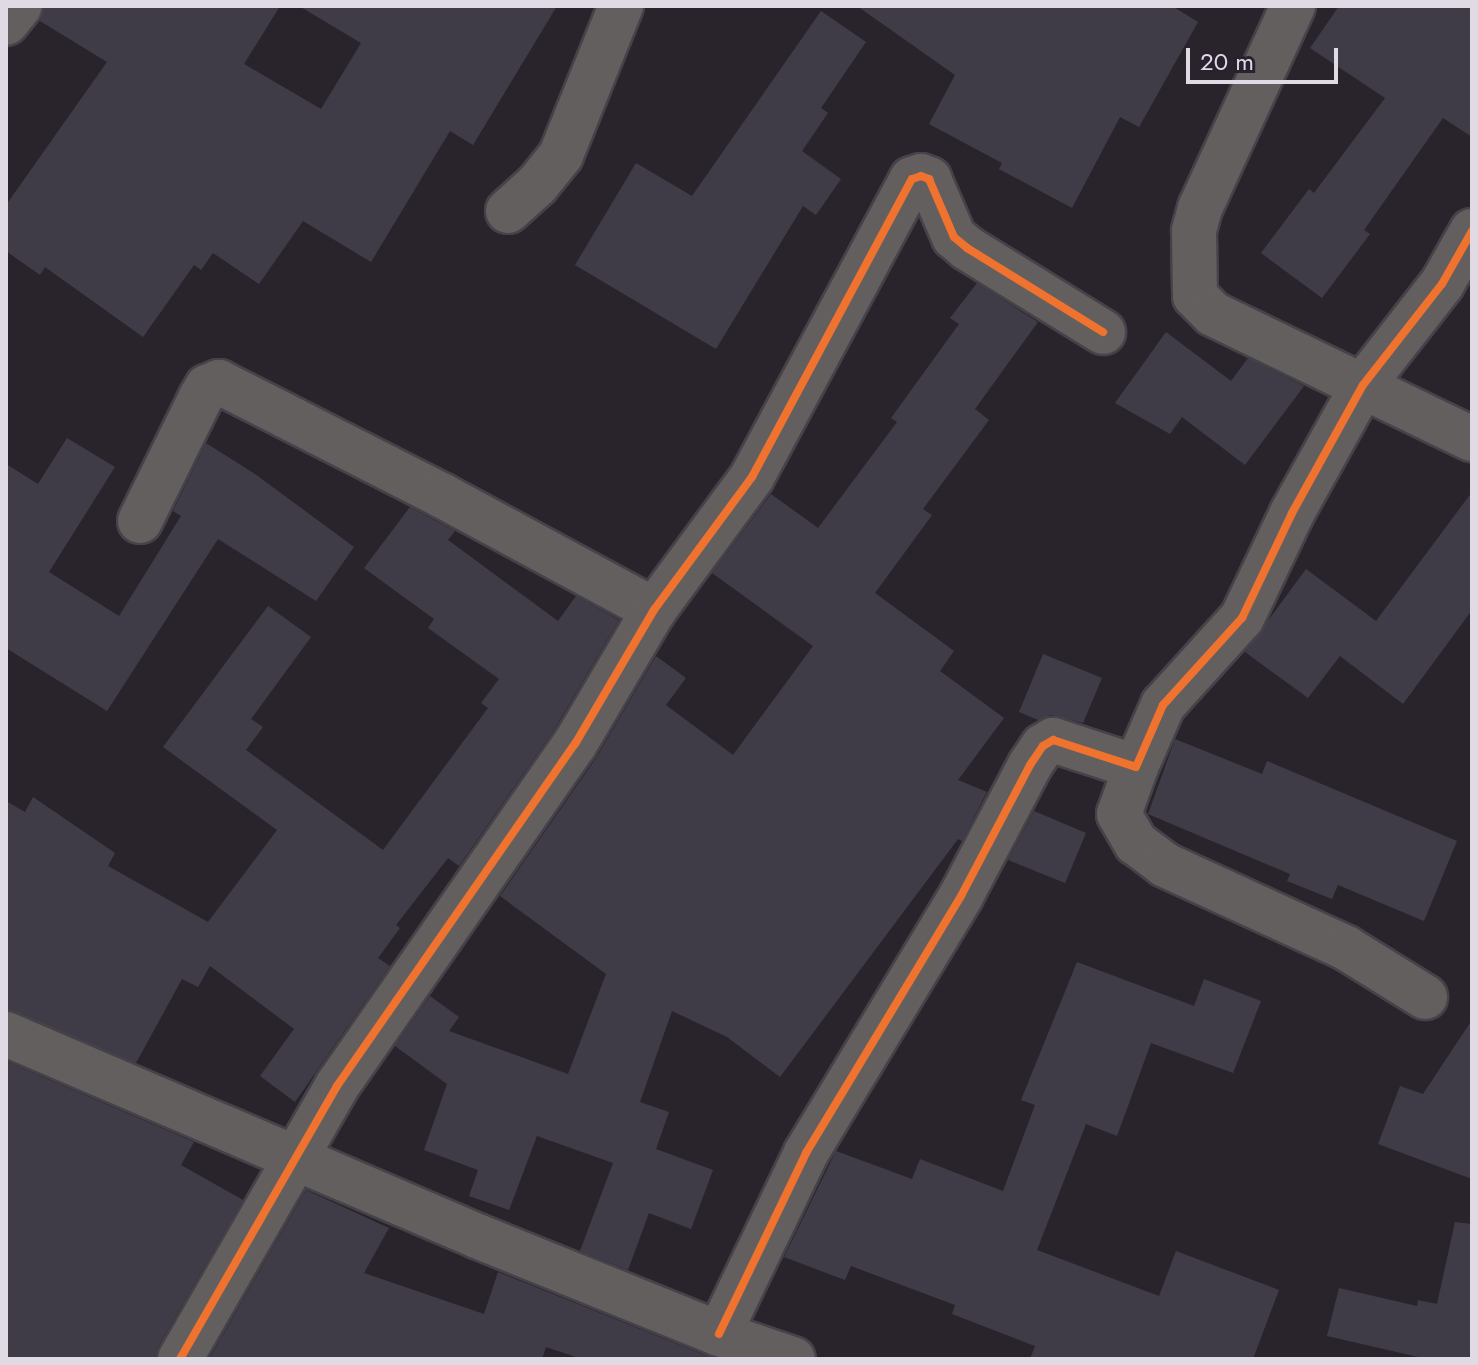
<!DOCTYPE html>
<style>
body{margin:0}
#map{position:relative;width:1478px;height:1365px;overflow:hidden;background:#29242c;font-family:Jost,sans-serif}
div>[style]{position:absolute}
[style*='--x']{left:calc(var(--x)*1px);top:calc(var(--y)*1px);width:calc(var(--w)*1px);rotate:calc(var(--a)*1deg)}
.building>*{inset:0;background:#403c47}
.roads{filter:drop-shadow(2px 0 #464249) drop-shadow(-2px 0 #464249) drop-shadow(0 2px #464249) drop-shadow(0 -2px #464249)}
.minor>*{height:44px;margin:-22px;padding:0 22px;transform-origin:22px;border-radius:22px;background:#635f5f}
.cycleway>*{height:8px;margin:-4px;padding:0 4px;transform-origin:4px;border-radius:4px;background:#ef722f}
span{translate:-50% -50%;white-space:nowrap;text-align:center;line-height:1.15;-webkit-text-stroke:7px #292130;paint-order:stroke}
.frame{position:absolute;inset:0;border:8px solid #dfdae4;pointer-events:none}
.scale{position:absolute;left:1186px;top:48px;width:152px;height:36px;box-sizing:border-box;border:4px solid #dfdae4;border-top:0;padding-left:10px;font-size:24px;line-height:28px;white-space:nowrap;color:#dfdae4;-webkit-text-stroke:6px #292130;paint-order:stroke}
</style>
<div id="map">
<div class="building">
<div style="clip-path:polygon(44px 6px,280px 6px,244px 64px,321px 109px,361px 43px,299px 6px,557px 6px,473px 145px,450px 131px,371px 262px,303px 221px,259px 284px,213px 253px,201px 270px,194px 265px,143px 337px,45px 267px,40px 275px,6px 251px,6px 205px,107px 62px,40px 21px)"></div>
<div style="clip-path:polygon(857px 6px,1172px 6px,1198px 22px,1139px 127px,1120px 117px,1072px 208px,999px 169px,1002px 163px,929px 124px,955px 75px)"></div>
<div style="clip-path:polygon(1339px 6px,1472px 6px,1472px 137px,1443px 118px,1364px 230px,1370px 234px,1322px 298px,1261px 253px,1309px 189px,1314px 193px,1385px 98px,1310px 48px)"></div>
<div style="clip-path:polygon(821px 11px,866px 42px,821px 108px,828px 113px,802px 151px,841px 179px,816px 215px,803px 206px,716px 349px,575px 265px,636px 163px,692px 196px)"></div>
<div style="clip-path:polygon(977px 283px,1038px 322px,975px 409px,989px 420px,923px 509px,932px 515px,875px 593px,954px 651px,940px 671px,1004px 718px,958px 780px,987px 792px,962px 841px,958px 839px,780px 1077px,727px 1037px,672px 1011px,640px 1102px,669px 1112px,656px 1149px,713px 1170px,691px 1229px,649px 1213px,628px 1270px,580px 1251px,613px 1163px,537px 1136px,509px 1210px,469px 1196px,478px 1170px,424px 1150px,447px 1084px,395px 1046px,430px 996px,459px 1017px,449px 1031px,568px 1074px,606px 974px,500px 896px,596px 758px,656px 656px,686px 678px,666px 705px,733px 755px,813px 646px,712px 573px,771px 494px,818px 528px,897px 422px,891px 418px,959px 324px,950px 318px)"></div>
<div style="clip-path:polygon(1166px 332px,1231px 381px,1248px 358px,1304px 386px,1245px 465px,1182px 417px,1170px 434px,1115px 403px)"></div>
<div style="clip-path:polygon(67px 438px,115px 467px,49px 572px,119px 616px,181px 516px,173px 511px,206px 443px,255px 474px,354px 547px,316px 601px,218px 539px,107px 711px,6px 648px,6px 464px,38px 484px)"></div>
<div style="clip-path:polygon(1472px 492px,1472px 610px,1403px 704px,1340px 656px,1308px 698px,1245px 652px,1306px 569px,1376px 621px)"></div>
<div style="clip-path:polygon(410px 507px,455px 531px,448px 540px,558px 621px,576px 596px,619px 620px,554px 730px,459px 866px,448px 858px,396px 925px,400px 928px,378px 958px,390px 966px,295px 1102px,260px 1076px,294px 1029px,210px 966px,198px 987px,182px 979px,136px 1063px,6px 1010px,6px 801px,25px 812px,33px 797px,115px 853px,108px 866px,208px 922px,277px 830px,163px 747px,268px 606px,311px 637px,251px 719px,263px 727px,246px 750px,383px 850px,488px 708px,481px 703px,499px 679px,428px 628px,434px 619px,364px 568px)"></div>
<div style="clip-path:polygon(1043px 654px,1102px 678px,1083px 723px,1051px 715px,1038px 720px,1019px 712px)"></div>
<div style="clip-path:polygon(1175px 739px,1262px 774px,1267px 761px,1457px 841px,1424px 921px,1338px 885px,1332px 899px,1287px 881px,1290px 874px,1148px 814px)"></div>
<div style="clip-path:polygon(1034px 811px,1086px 833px,1065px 883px,1008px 860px)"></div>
<div style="clip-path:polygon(1077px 962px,1194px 1006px,1204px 979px,1261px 1001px,1233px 1073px,1151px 1043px,1117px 1136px,1086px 1124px,1037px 1250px,1159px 1296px,1176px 1251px,1279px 1290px,1253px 1359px,1030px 1359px,1035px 1346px,952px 1314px,955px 1305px,851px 1266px,845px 1280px,784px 1257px,836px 1151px,912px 1179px,920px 1159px,1003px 1191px,1035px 1105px,1021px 1100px)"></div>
<div style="clip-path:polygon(1472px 1020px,1472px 1179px,1378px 1144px,1400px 1086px,1423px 1094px)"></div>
<div style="clip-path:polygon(6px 1061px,194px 1142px,181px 1165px,243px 1200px,158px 1347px,155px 1359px,6px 1359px)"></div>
<div style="clip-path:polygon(306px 1190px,389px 1228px,364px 1273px,484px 1314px,498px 1272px,715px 1359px,582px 1359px,546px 1347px,542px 1359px,209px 1359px)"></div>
<div style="clip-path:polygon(1455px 1222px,1472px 1224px,1472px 1359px,1427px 1359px,1327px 1336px,1339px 1288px,1417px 1306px,1418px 1300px,1437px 1304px)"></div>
</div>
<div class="roads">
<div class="minor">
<div style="--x:1293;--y:6;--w:222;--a:114.7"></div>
<div style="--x:1200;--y:208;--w:24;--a:105"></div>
<div style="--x:1194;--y:231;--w:65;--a:89.1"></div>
<div style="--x:1195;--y:296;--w:25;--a:45"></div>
<div style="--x:1213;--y:314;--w:288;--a:25.8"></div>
<div style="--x:6;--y:23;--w:22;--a:-51"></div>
<div style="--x:508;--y:211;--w:39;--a:-42"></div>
<div style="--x:537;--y:185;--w:38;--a:-51"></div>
<div style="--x:561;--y:155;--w:161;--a:-68.1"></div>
<div style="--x:140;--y:521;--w:138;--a:-63.8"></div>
<div style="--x:201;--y:397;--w:12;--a:-59"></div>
<div style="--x:207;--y:387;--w:13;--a:-23"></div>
<div style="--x:219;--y:382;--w:251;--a:27"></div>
<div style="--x:443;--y:496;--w:240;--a:28.4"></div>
<div style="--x:1136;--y:767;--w:50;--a:109.9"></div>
<div style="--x:1119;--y:814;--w:34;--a:60"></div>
<div style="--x:1136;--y:843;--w:36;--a:37"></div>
<div style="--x:1165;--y:865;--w:199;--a:24.6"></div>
<div style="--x:1346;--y:948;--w:93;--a:31.8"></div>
<div style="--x:6;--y:1034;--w:512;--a:23.21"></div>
<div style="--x:477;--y:1236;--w:261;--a:22"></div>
<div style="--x:719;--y:1334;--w:78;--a:18.7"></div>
<div style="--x:719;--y:1334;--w:201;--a:-64.3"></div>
<div style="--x:806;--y:1153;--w:300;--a:-58.9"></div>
<div style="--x:961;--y:896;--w:148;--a:-62.2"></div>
<div style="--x:1030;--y:765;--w:23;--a:-56"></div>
<div style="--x:1043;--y:746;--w:12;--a:-31"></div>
<div style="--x:1053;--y:740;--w:87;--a:18"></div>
<div style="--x:1136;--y:767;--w:68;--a:-66.5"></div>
<div style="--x:1163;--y:705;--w:118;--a:-47.8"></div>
<div style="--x:1242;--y:618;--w:116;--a:-64.5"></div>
<div style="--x:1292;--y:513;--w:146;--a:-61"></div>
<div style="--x:1363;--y:385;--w:128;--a:-52"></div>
<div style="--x:1442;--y:284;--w:61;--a:-60.5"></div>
<div style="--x:180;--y:1359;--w:315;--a:-60.1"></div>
<div style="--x:337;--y:1086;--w:417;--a:-55.2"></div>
<div style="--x:575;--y:744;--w:156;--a:-59.5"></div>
<div style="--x:654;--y:610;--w:165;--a:-53.6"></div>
<div style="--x:752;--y:477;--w:338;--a:-61.8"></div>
<div style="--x:912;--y:179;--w:9;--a:-18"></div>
<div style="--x:921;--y:176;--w:9;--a:21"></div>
<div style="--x:929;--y:179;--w:63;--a:66.7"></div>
<div style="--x:954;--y:237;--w:17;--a:40"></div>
<div style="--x:967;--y:248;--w:160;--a:31.7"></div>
</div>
</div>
<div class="cycleway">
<div style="--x:719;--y:1334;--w:201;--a:-64.3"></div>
<div style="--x:806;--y:1153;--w:300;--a:-58.9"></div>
<div style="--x:961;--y:896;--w:148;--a:-62.2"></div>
<div style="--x:1030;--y:765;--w:23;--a:-56"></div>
<div style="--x:1043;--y:746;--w:12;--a:-31"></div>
<div style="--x:1053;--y:740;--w:87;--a:18"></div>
<div style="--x:1136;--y:767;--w:68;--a:-66.5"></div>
<div style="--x:1163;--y:705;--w:118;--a:-47.8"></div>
<div style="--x:1242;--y:618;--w:116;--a:-64.5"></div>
<div style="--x:1292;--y:513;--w:146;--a:-61"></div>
<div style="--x:1363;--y:385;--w:128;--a:-52"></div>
<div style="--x:1442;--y:284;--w:61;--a:-60.5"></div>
<div style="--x:180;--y:1359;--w:315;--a:-60.1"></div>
<div style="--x:337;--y:1086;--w:417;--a:-55.2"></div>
<div style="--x:575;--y:744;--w:156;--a:-59.5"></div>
<div style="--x:654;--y:610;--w:165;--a:-53.6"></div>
<div style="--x:752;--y:477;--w:338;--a:-61.8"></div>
<div style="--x:912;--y:179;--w:9;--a:-18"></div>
<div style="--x:921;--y:176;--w:9;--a:21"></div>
<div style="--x:929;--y:179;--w:63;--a:66.7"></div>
<div style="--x:954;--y:237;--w:17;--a:40"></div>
<div style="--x:967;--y:248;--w:160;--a:31.7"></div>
</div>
<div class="frame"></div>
<div class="scale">20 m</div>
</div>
